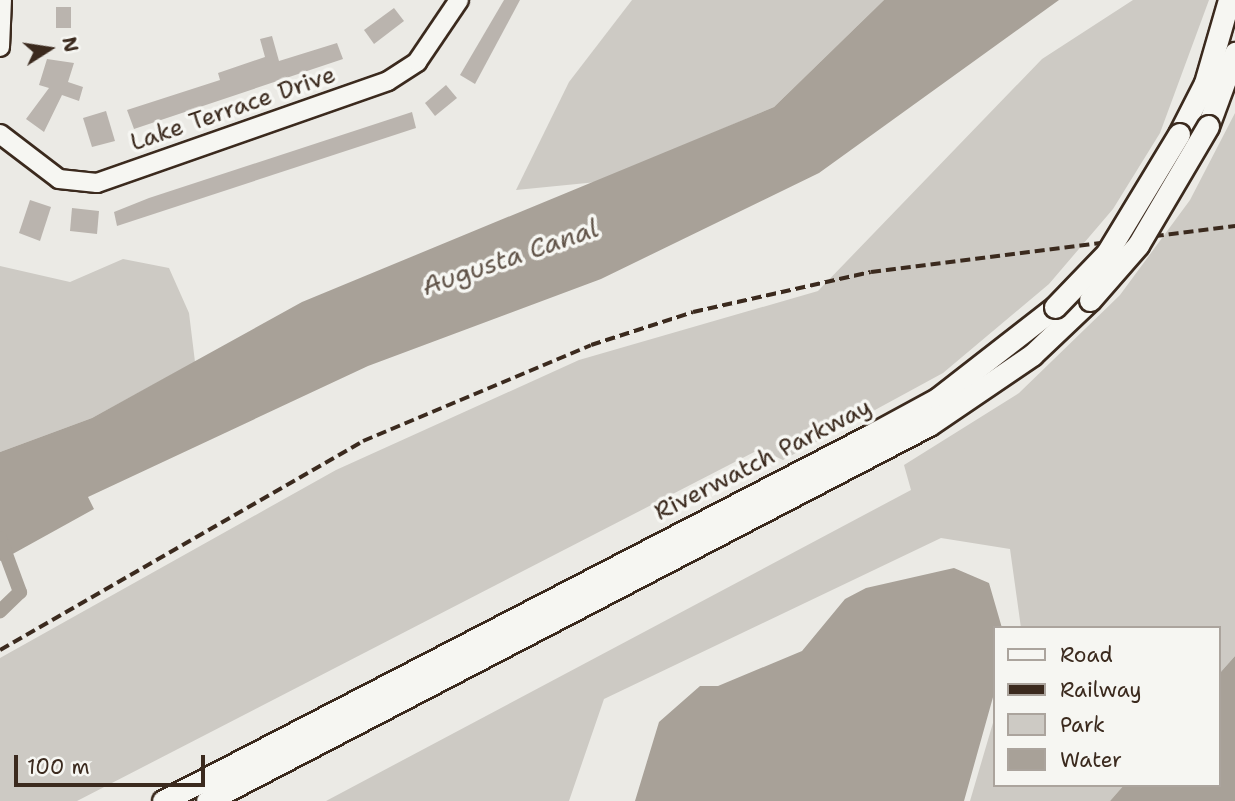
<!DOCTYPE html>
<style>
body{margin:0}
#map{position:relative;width:1235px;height:801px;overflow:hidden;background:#ebeae5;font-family:"Shantell Sans",sans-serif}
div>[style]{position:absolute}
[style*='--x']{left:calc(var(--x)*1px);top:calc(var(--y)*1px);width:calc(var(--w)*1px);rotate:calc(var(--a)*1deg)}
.green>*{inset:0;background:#cdcac4}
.water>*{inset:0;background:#a8a198}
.canal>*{height:14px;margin:-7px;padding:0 7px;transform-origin:7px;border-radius:7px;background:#a8a198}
.building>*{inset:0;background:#bab4ae}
.roads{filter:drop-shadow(2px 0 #3b2a1e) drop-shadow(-2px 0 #3b2a1e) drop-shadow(0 2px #3b2a1e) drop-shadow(0 -2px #3b2a1e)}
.minor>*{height:18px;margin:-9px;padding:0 9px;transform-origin:9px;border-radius:9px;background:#f6f6f2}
.major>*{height:21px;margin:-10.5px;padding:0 10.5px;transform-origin:10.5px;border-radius:10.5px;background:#f6f6f2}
.rail>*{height:3.5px;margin-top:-1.75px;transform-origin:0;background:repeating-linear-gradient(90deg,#3b2a1e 0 10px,transparent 0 15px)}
.bridges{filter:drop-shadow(2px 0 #3b2a1e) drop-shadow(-2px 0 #3b2a1e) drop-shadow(0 2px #3b2a1e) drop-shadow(0 -2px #3b2a1e)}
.major-bridge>*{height:21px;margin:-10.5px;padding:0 10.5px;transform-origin:10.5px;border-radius:10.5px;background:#f6f6f2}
span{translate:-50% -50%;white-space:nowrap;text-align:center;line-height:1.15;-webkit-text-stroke:7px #f6f6f2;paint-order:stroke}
.street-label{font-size:24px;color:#3b2a1e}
.water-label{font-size:26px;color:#615449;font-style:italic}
.legend{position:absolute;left:993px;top:626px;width:228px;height:161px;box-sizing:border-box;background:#f6f6f2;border:2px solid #aba49d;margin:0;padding:9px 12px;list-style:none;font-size:21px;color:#3b2a1e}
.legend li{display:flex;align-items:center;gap:14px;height:35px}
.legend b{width:35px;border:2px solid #aba49d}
.north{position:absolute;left:14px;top:14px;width:70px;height:70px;-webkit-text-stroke:5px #f6f6f2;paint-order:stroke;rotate:78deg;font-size:19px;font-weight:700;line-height:28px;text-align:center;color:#3b2a1e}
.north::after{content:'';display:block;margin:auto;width:24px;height:32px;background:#3b2a1e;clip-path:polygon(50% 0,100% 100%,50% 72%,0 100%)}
.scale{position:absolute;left:14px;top:755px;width:191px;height:32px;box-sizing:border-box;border:4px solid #3b2a1e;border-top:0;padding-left:9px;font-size:21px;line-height:24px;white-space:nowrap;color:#3b2a1e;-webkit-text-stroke:5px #f6f6f2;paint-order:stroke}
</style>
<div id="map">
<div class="green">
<div style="clip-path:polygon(632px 0,884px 0,774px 107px,597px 182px,516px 190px,569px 82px)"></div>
<div style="clip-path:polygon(1133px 0,1209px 0,1160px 133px,1113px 209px,1049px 284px,943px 373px,783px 460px,760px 449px,77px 801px,0 801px,0 658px,336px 470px,579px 360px,818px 291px,1042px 59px)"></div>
<div style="clip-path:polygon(1235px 113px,1235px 656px,1219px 674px,1219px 628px,1021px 628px,1010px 549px,941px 538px,604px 699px,569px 801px,326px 801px,911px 490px,904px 465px,1019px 393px,1120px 295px,1190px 200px)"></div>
<div style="clip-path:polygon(123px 259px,169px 268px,189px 313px,195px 362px,92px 418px,0 452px,0 266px,70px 282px)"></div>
<div style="clip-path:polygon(995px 716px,995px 785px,1124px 785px,1110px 801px,970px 801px)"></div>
</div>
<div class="water">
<div style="clip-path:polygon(884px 0,1059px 0,819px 173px,601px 279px,368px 366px,88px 497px,94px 509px,0 561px,0 452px,92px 418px,302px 302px,774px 107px)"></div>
<div style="clip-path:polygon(954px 568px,989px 583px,1002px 628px,995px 628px,995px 690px,964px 801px,635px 801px,659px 722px,700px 686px,718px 686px,802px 651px,845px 599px,866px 588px)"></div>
<div style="clip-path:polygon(1235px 656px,1235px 801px,1110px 801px,1124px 785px,1219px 785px,1219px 674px)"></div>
</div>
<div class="canal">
<div style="--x:0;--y:538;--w:58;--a:69.7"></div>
<div style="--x:20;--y:592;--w:28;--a:136"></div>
</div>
<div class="building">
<div style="clip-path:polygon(504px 0,520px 0,475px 84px,460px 75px)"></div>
<div style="clip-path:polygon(56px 7px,71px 7px,71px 28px,56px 28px)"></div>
<div style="clip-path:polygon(394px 8px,404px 21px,374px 44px,364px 30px)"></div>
<div style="clip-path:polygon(272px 36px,279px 61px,337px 43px,343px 59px,134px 129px,127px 110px,220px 80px,218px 73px,265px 57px,260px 39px)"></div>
<div style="clip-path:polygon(47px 59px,74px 63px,68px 82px,83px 87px,79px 101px,62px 95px,44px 132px,26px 119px,49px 88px,39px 85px)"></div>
<div style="clip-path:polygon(446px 85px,457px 98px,435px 116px,425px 103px)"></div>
<div style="clip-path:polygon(106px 111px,115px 141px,92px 147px,83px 118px)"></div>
<div style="clip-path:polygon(412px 112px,416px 128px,117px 226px,114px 212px,149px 198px)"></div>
<div style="clip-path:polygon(30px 200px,51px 207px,40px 241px,19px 233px)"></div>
<div style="clip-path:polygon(72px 208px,99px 211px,97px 234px,70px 231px)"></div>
</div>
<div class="roads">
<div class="minor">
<div style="--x:0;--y:47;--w:47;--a:-87.6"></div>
<div style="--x:0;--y:134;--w:74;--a:37.3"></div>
<div style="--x:59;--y:179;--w:38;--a:6"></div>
<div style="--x:97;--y:183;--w:308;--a:-19.3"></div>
<div style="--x:388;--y:81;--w:35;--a:-33"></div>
<div style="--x:417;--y:62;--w:75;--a:-55.9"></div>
</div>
<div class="major">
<div style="--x:1208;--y:126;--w:78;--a:-69.7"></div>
<div style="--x:1179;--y:134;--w:57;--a:-63"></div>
<div style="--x:1205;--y:83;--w:86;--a:-73.9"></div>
<div style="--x:163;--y:801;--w:795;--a:-27.34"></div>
<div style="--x:869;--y:436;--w:77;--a:-28.6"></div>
<div style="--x:937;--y:399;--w:150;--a:-37.9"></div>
<div style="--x:207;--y:801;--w:814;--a:-27.51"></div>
<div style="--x:929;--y:425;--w:125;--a:-34.2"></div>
<div style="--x:1032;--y:355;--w:80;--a:-43.5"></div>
</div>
</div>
<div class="rail">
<div style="--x:0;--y:650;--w:419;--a:-29.9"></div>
<div style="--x:363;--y:441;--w:247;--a:-22.8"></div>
<div style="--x:591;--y:345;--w:107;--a:-17.9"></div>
<div style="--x:693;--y:312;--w:182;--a:-12.7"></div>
<div style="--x:871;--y:272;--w:367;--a:-7.2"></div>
</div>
<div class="bridges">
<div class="major-bridge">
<div style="--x:1090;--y:300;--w:73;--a:-48.9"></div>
<div style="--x:1138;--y:245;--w:138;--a:-59.5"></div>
<div style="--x:1055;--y:307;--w:75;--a:-46.1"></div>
<div style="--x:1107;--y:253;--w:139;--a:-58.8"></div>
</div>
</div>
<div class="street-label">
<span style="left:233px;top:109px;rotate:-19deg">Lake Terrace Drive</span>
<span style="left:763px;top:460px;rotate:-27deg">Riverwatch Parkway</span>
</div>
<div class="water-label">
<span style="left:510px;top:257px;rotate:-19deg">Augusta Canal</span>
</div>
<ul class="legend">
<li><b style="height:9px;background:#f6f6f2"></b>Road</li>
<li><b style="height:9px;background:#3b2a1e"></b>Railway</li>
<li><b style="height:19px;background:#cdcac4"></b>Park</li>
<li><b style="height:19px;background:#a8a198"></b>Water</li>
</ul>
<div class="north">N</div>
<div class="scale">100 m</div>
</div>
